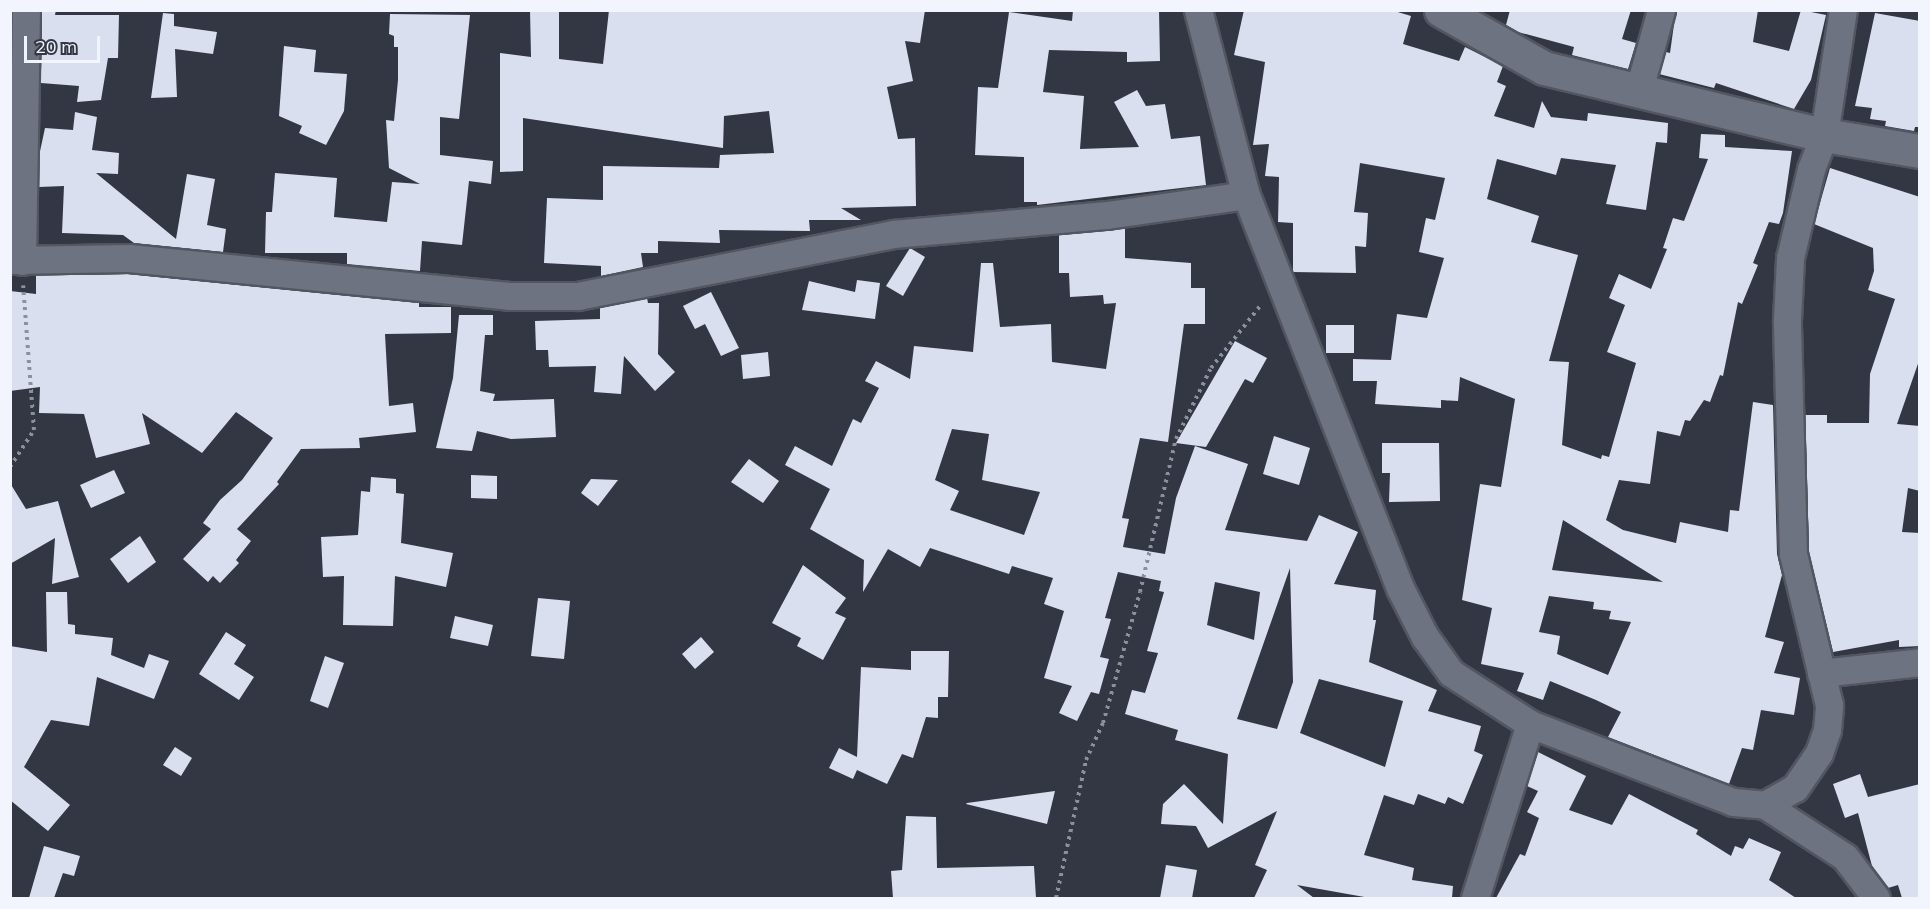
<!DOCTYPE html>
<style>
body{margin:0}
#map{position:relative;width:1930px;height:909px;overflow:hidden;background:#333743;font-family:Mulish,sans-serif}
div>[style]{position:absolute}
[style*='--x']{left:calc(var(--x)*1px);top:calc(var(--y)*1px);width:calc(var(--w)*1px);rotate:calc(var(--a)*1deg)}
.building>*{inset:0;background:#dadff0}
.path>*{height:4px;margin-top:-2px;transform-origin:0;background:repeating-linear-gradient(90deg,#8c909a 0 3px,transparent 0 7.5px)}
.roads{filter:drop-shadow(2px 0 #535661) drop-shadow(-2px 0 #535661) drop-shadow(0 2px #535661) drop-shadow(0 -2px #535661)}
.street>*{height:27px;margin:-13.5px;padding:0 13.5px;transform-origin:13.5px;border-radius:13.5px;background:#6e7381}
.secondary>*{height:33px;margin:-16.5px;padding:0 16.5px;transform-origin:16.5px;border-radius:16.5px;background:#6e7381}
span{translate:-50% -50%;white-space:nowrap;text-align:center;line-height:1.15;-webkit-text-stroke:6px #333743;paint-order:stroke}
.frame{position:absolute;inset:0;border:12px solid #f2f5fd;pointer-events:none}
.scale{position:absolute;left:24px;top:36px;width:76px;height:27px;box-sizing:border-box;border:3px solid #f2f5fd;border-top:0;padding-left:8px;font-size:18px;line-height:21px;white-space:nowrap;color:#f2f5fd;-webkit-text-stroke:4px #333743;paint-order:stroke}
</style>
<div id="map">
<div class="building">
<div style="clip-path:polygon(42px 10px,56px 10px,55px 15px,119px 15px,118px 58px,108px 58px,101px 100px,77px 102px,79px 86px,41px 83px)"></div>
<div style="clip-path:polygon(530px 10px,559px 10px,559px 59px,603px 64px,609px 10px,925px 10px,920px 43px,905px 41px,913px 81px,887px 87px,898px 139px,915px 138px,916px 206px,841px 208px,861px 220px,809px 220px,810px 231px,719px 230px,720px 243px,658px 241px,658px 253px,641px 253px,643px 267px,601px 276px,601px 266px,544px 263px,547px 198px,603px 200px,603px 166px,719px 168px,720px 155px,774px 153px,769px 111px,724px 116px,723px 148px,523px 118px,523px 171px,500px 172px,500px 53px,531px 57px)"></div>
<div style="clip-path:polygon(1073px 10px,1159px 10px,1160px 61px,1127px 62px,1127px 52px,1049px 50px,1043px 92px,1084px 96px,1080px 149px,1139px 147px,1114px 102px,1137px 90px,1146px 106px,1165px 104px,1171px 139px,1200px 136px,1206px 185px,1037px 205px,1037px 202px,1024px 202px,1024px 157px,975px 155px,978px 87px,998px 88px,1009px 12px,1072px 21px)"></div>
<div style="clip-path:polygon(evenodd,1244px 10px,1391px 10px,1411px 16px,1403px 44px,1459px 61px,1465px 47px,1503px 66px,1497px 82px,1506px 86px,1494px 116px,1534px 128px,1542px 101px,1551px 117px,1587px 121px,1588px 113px,1668px 123px,1667px 143px,1656px 142px,1646px 210px,1606px 204px,1616px 165px,1561px 158px,1556px 175px,1497px 159px,1487px 199px,1539px 216px,1531px 242px,1578px 255px,1549px 361px,1569px 362px,1562px 445px,1601px 459px,1602px 455px,1609px 457px,1636px 363px,1607px 352px,1625px 305px,1609px 298px,1619px 274px,1651px 289px,1667px 249px,1663px 248px,1673px 218px,1684px 221px,1708px 159px,1699px 158px,1701px 134px,1725px 135px,1725px 147px,1792px 151px,1783px 213px,1779px 224px,1769px 222px,1753px 263px,1758px 265px,1742px 304px,1738px 302px,1723px 376px,1720px 375px,1710px 402px,1704px 400px,1690px 421px,1685px 420px,1680px 436px,1657px 431px,1650px 484px,1619px 480px,1606px 520px,1623px 530px,1676px 543px,1680px 522px,1728px 532px,1730px 510px,1739px 511px,1753px 402px,1773px 405px,1777px 554px,1782px 575px,1765px 637px,1784px 642px,1774px 673px,1800px 678px,1794px 715px,1761px 710px,1753px 750px,1742px 748px,1729px 784px,1608px 737px,1621px 712px,1596px 700px,1550px 681px,1543px 700px,1517px 691px,1524px 673px,1481px 664px,1492px 608px,1462px 600px,1480px 484px,1501px 487px,1515px 399px,1460px 377px,1458px 401px,1441px 400px,1441px 408px,1375px 404px,1377px 381px,1353px 381px,1353px 359px,1391px 360px,1397px 314px,1427px 318px,1444px 258px,1419px 252px,1426px 218px,1435px 220px,1445px 178px,1360px 163px,1354px 212px,1368px 213px,1366px 247px,1355px 246px,1356px 273px,1293px 272px,1293px 223px,1278px 222px,1279px 177px,1265px 176px,1269px 144px,1253px 145px,1265px 62px,1234px 55px,1244px 10px,1563px 520px,1663px 582px,1552px 570px,1563px 520px,1244px 10px,1549px 596px,1594px 602px,1593px 609px,1611px 611px,1609px 619px,1631px 622px,1608px 675px,1557px 654px,1560px 636px,1539px 632px,1549px 596px)"></div>
<div style="clip-path:polygon(1510px 10px,1631px 10px,1622px 39px,1636px 43px,1628px 69px,1572px 55px,1574px 47px,1518px 32px,1506px 25px)"></div>
<div style="clip-path:polygon(1676px 10px,1758px 10px,1753px 42px,1789px 51px,1801px 10px,1826px 15px,1811px 80px,1794px 109px,1716px 83px,1714px 88px,1659px 74px,1666px 52px,1670px 53px)"></div>
<div style="clip-path:polygon(163px 13px,174px 14px,174px 26px,217px 32px,213px 54px,175px 49px,177px 97px,151px 98px)"></div>
<div style="clip-path:polygon(1875px 13px,1920px 21px,1920px 127px,1915px 127px,1914px 131px,1885px 126px,1886px 121px,1870px 119px,1872px 108px,1855px 106px)"></div>
<div style="clip-path:polygon(390px 14px,470px 15px,459px 119px,440px 117px,440px 155px,493px 161px,491px 184px,469px 181px,462px 245px,422px 241px,420px 271px,347px 264px,347px 253px,265px 253px,266px 212px,272px 212px,275px 173px,337px 178px,334px 217px,387px 222px,392px 182px,420px 184px,389px 168px,386px 120px,394px 121px,398px 80px,398px 47px,394px 47px,394px 36px,389px 34px)"></div>
<div style="clip-path:polygon(284px 46px,316px 50px,314px 72px,347px 74px,344px 111px,326px 145px,299px 133px,302px 126px,279px 116px)"></div>
<div style="clip-path:polygon(75px 112px,97px 117px,92px 150px,119px 153px,118px 174px,96px 173px,176px 239px,187px 174px,215px 179px,207px 225px,226px 229px,223px 252px,134px 243px,123px 235px,62px 233px,64px 186px,39px 187px,39px 156px,45px 128px,73px 130px)"></div>
<div style="clip-path:polygon(1830px 168px,1920px 197px,1920px 358px,1897px 424px,1920px 426px,1920px 491px,1908px 488px,1902px 532px,1920px 533px,1920px 646px,1899px 647px,1899px 640px,1833px 652px,1809px 552px,1805px 415px,1827px 415px,1827px 423px,1869px 423px,1870px 374px,1895px 299px,1868px 290px,1874px 271px,1873px 248px,1814px 224px)"></div>
<div style="clip-path:polygon(evenodd,1125px 228px,1125px 258px,1191px 263px,1191px 288px,1205px 288px,1205px 324px,1184px 324px,1168px 442px,1140px 438px,1122px 518px,1129px 519px,1123px 547px,1165px 554px,1176px 498px,1195px 446px,1248px 464px,1225px 530px,1307px 541px,1319px 515px,1358px 532px,1334px 584px,1376px 590px,1373px 620px,1376px 620px,1369px 662px,1437px 690px,1428px 711px,1481px 726px,1474px 751px,1483px 755px,1463px 804px,1448px 797px,1445px 804px,1418px 794px,1414px 805px,1384px 795px,1364px 855px,1414px 868px,1412px 880px,1453px 886px,1452px 898px,1370px 898px,1297px 885px,1314px 898px,1254px 898px,1267px 870px,1255px 865px,1277px 811px,1208px 848px,1196px 826px,1161px 824px,1163px 804px,1184px 784px,1223px 824px,1228px 754px,1175px 740px,1178px 730px,1125px 714px,1132px 690px,1145px 693px,1158px 653px,1147px 651px,1164px 592px,1159px 591px,1161px 581px,1118px 572px,1105px 618px,1111px 619px,1100px 657px,1109px 659px,1099px 694px,1091px 692px,1077px 721px,1059px 713px,1072px 686px,1044px 678px,1064px 611px,1044px 604px,1053px 578px,1012px 566px,1009px 574px,930px 548px,920px 567px,888px 549px,863px 592px,864px 560px,810px 529px,830px 489px,785px 465px,795px 446px,832px 466px,853px 419px,861px 423px,879px 388px,865px 381px,876px 361px,910px 379px,914px 346px,973px 352px,981px 263px,993px 263px,1000px 327px,1051px 324px,1052px 362px,1106px 369px,1116px 303px,1104px 304px,1103px 295px,1070px 297px,1069px 273px,1059px 273px,1059px 235px,1125px 228px,952px 429px,989px 434px,982px 480px,1040px 492px,1024px 535px,950px 510px,959px 491px,935px 480px,952px 429px,1125px 228px,1290px 568px,1293px 682px,1277px 729px,1237px 719px,1290px 568px,1125px 228px,1215px 582px,1260px 592px,1254px 640px,1207px 625px,1215px 582px,1125px 228px,1319px 679px,1403px 701px,1385px 767px,1300px 733px,1319px 679px)"></div>
<div style="clip-path:polygon(910px 248px,925px 257px,903px 296px,886px 286px)"></div>
<div style="clip-path:polygon(128px 274px,419px 303px,419px 307px,451px 307px,451px 333px,385px 334px,389px 406px,413px 403px,416px 432px,359px 438px,360px 448px,301px 449px,277px 482px,279px 484px,237px 529px,251px 541px,236px 560px,239px 563px,220px 583px,213px 576px,208px 582px,183px 559px,211px 529px,203px 523px,220px 500px,242px 480px,273px 438px,236px 412px,202px 453px,142px 413px,150px 444px,96px 458px,84px 414px,39px 413px,40px 387px,10px 391px,10px 291px,36px 294px,36px 275px)"></div>
<div style="clip-path:polygon(857px 280px,880px 283px,875px 319px,802px 310px,809px 281px,855px 292px)"></div>
<div style="clip-path:polygon(711px 292px,739px 348px,721px 356px,705px 324px,695px 329px,683px 306px)"></div>
<div style="clip-path:polygon(647px 298px,648px 303px,659px 303px,658px 354px,675px 372px,655px 391px,624px 356px,621px 394px,594px 392px,596px 366px,549px 367px,548px 350px,536px 350px,535px 321px,600px 319px,600px 308px)"></div>
<div style="clip-path:polygon(459px 315px,493px 315px,493px 335px,485px 335px,480px 391px,495px 394px,493px 401px,554px 399px,556px 437px,511px 439px,477px 431px,472px 451px,436px 448px,453px 378px)"></div>
<div style="clip-path:polygon(1326px 325px,1354px 325px,1354px 353px,1326px 353px)"></div>
<div style="clip-path:polygon(1235px 341px,1267px 358px,1253px 383px,1245px 379px,1206px 447px,1176px 443px)"></div>
<div style="clip-path:polygon(768px 352px,770px 376px,743px 379px,741px 355px)"></div>
<div style="clip-path:polygon(1274px 436px,1310px 448px,1299px 485px,1263px 474px)"></div>
<div style="clip-path:polygon(1382px 443px,1439px 443px,1440px 501px,1389px 502px,1390px 473px,1382px 473px)"></div>
<div style="clip-path:polygon(749px 459px,779px 481px,763px 503px,731px 482px)"></div>
<div style="clip-path:polygon(114px 470px,125px 493px,91px 508px,80px 485px)"></div>
<div style="clip-path:polygon(471px 475px,497px 476px,497px 499px,471px 498px)"></div>
<div style="clip-path:polygon(371px 477px,396px 479px,396px 493px,404px 494px,401px 543px,453px 553px,446px 587px,395px 576px,393px 626px,343px 625px,344px 576px,323px 577px,321px 537px,358px 535px,361px 491px,370px 492px)"></div>
<div style="clip-path:polygon(591px 479px,618px 480px,598px 506px,581px 493px)"></div>
<div style="clip-path:polygon(10px 483px,26px 509px,58px 501px,79px 577px,52px 584px,55px 538px,10px 564px)"></div>
<div style="clip-path:polygon(140px 536px,156px 562px,128px 583px,110px 559px)"></div>
<div style="clip-path:polygon(803px 565px,846px 598px,835px 613px,846px 618px,823px 660px,797px 646px,801px 638px,772px 623px)"></div>
<div style="clip-path:polygon(46px 592px,67px 592px,68px 624px,75px 625px,75px 634px,113px 638px,111px 655px,144px 668px,149px 654px,169px 661px,154px 699px,97px 677px,89px 726px,51px 720px,24px 767px,70px 805px,48px 831px,10px 800px,10px 646px,47px 652px)"></div>
<div style="clip-path:polygon(538px 598px,570px 601px,564px 659px,531px 656px)"></div>
<div style="clip-path:polygon(455px 616px,493px 625px,488px 646px,450px 638px)"></div>
<div style="clip-path:polygon(226px 632px,246px 645px,234px 664px,254px 677px,239px 700px,199px 674px)"></div>
<div style="clip-path:polygon(701px 637px,714px 652px,695px 669px,682px 654px)"></div>
<div style="clip-path:polygon(911px 651px,949px 651px,948px 697px,938px 697px,938px 718px,926px 717px,913px 758px,902px 754px,887px 784px,857px 770px,853px 779px,829px 768px,839px 748px,857px 757px,861px 667px,911px 670px)"></div>
<div style="clip-path:polygon(325px 656px,344px 663px,328px 708px,310px 701px)"></div>
<div style="clip-path:polygon(175px 747px,192px 758px,181px 776px,163px 765px)"></div>
<div style="clip-path:polygon(1538px 752px,1586px 776px,1569px 810px,1612px 825px,1629px 794px,1698px 830px,1696px 834px,1731px 856px,1735px 846px,1743px 849px,1749px 838px,1781px 852px,1769px 880px,1796px 898px,1496px 898px,1520px 854px,1525px 856px,1539px 818px,1527px 812px,1538px 791px,1527px 786px)"></div>
<div style="clip-path:polygon(1860px 774px,1868px 797px,1920px 784px,1920px 898px,1902px 898px,1898px 885px,1888px 888px,1872px 866px,1858px 813px,1845px 818px,1833px 784px)"></div>
<div style="clip-path:polygon(1055px 791px,1047px 824px,966px 804px,967px 803px)"></div>
<div style="clip-path:polygon(906px 816px,936px 817px,937px 868px,1034px 866px,1036px 898px,893px 898px,891px 871px,902px 870px)"></div>
<div style="clip-path:polygon(44px 846px,80px 856px,74px 876px,63px 873px,54px 898px,29px 898px)"></div>
<div style="clip-path:polygon(1166px 865px,1197px 870px,1192px 898px,1160px 898px)"></div>
</div>
<div class="path">
<div style="--x:10;--y:467;--w:44;--a:-57"></div>
<div style="--x:34;--y:430;--w:145;--a:-94.3"></div>
<div style="--x:1056;--y:898;--w:141;--a:-77.7"></div>
<div style="--x:1086;--y:760;--w:41;--a:-65.3"></div>
<div style="--x:1103;--y:723;--w:136;--a:-74.2"></div>
<div style="--x:1140;--y:592;--w:157;--a:-76.8"></div>
<div style="--x:1176;--y:439;--w:79;--a:-63.8"></div>
<div style="--x:1211;--y:368;--w:80;--a:-51.6"></div>
</div>
<div class="roads">
<div class="street">
<div style="--x:1198;--y:10;--w:191;--a:75.5"></div>
<div style="--x:1246;--y:195;--w:422;--a:68.6"></div>
<div style="--x:1400;--y:588;--w:55;--a:63"></div>
<div style="--x:1425;--y:637;--w:44;--a:54.2"></div>
<div style="--x:1451;--y:673;--w:94;--a:32.8"></div>
<div style="--x:1530;--y:724;--w:217;--a:21"></div>
<div style="--x:1733;--y:802;--w:32;--a:5"></div>
<div style="--x:1765;--y:805;--w:34;--a:-30"></div>
<div style="--x:1795;--y:788;--w:42;--a:-55.6"></div>
<div style="--x:1819;--y:753;--w:24;--a:-71"></div>
<div style="--x:1827;--y:730;--w:25;--a:-85"></div>
<div style="--x:1829;--y:705;--w:155;--a:-103.4"></div>
<div style="--x:1793;--y:554;--w:234;--a:-91.5"></div>
<div style="--x:1787;--y:320;--w:62;--a:-87.2"></div>
<div style="--x:1790;--y:258;--w:91;--a:-76.7"></div>
<div style="--x:1811;--y:169;--w:36;--a:-69"></div>
<div style="--x:1824;--y:135;--w:126;--a:-81.4"></div>
<div style="--x:1638;--y:93;--w:86;--a:-74.5"></div>
<div style="--x:10;--y:260;--w:119;--a:-1"></div>
<div style="--x:129;--y:258;--w:382;--a:5.7"></div>
<div style="--x:509;--y:296;--w:69;--a:0"></div>
<div style="--x:578;--y:296;--w:321;--a:-11.1"></div>
<div style="--x:893;--y:234;--w:215;--a:-5.1"></div>
<div style="--x:1107;--y:215;--w:140;--a:-8.2"></div>
<div style="--x:22;--y:261;--w:251;--a:-89.1"></div>
<div style="--x:1821;--y:673;--w:100;--a:-6.3"></div>
<div style="--x:1765;--y:805;--w:95;--a:33"></div>
<div style="--x:1845;--y:857;--w:51;--a:52.9"></div>
<div style="--x:1475;--y:898;--w:182;--a:-72.5"></div>
</div>
<div class="secondary">
<div style="--x:1441;--y:10;--w:118;--a:29.4"></div>
<div style="--x:1544;--y:68;--w:288;--a:13.5"></div>
<div style="--x:1824;--y:135;--w:97;--a:9.5"></div>
</div>
</div>
<div class="frame"></div>
<div class="scale">20 m</div>
</div>
